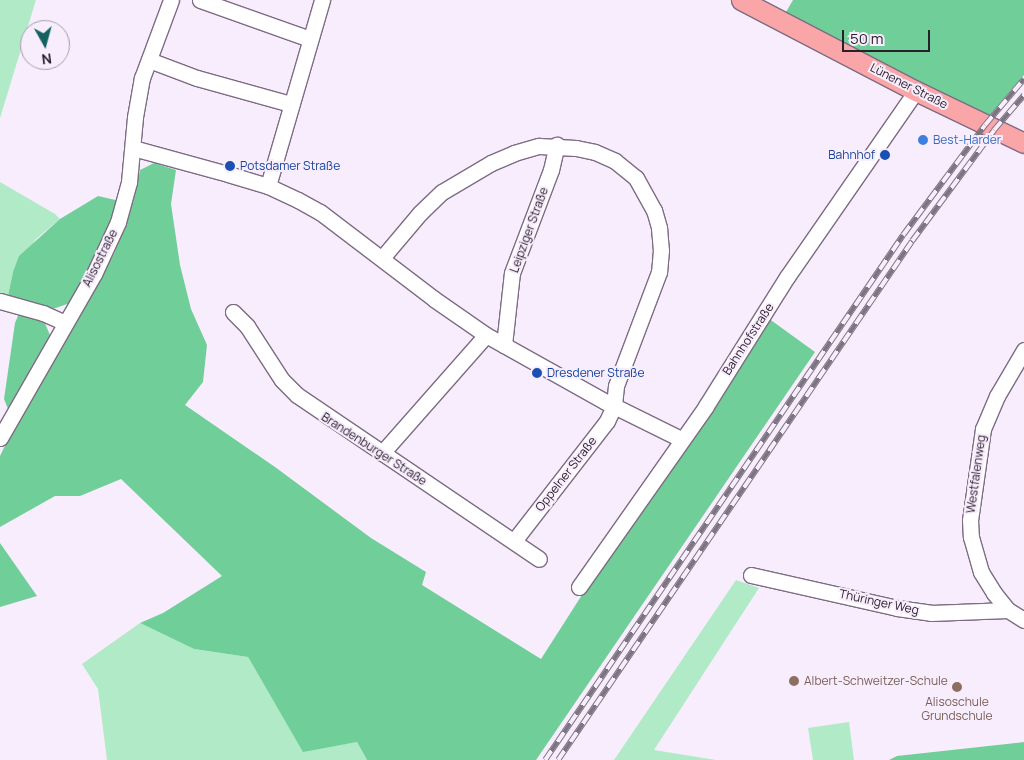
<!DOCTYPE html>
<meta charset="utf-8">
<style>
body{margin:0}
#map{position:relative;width:1024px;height:760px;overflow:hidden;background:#f8edfd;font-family:Manrope,sans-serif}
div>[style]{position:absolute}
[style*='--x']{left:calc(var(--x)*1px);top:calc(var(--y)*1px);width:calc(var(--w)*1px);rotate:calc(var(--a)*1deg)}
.green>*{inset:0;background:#b1eac7}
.forest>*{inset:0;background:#70ce99}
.roads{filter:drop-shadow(1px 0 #7d6c84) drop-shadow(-1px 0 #7d6c84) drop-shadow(0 1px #7d6c84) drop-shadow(0 -1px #7d6c84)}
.minor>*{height:15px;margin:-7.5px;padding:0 7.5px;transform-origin:7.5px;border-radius:7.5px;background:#fff}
.major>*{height:19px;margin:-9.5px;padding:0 9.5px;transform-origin:9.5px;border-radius:9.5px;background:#faa6a8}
.rail>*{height:5.5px;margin-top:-2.75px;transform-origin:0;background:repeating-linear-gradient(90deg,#f8edfd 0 11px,#7d7481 0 22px);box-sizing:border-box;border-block:1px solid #7d7481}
.dots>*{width:14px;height:14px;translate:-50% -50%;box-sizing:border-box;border:2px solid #f8edfd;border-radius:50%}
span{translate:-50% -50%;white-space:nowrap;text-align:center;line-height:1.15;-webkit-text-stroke:4px #f8edfd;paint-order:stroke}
.street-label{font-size:12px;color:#28212b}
.shop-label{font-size:12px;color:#366cbe}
.left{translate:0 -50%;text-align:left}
.transit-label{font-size:12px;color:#164399}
.right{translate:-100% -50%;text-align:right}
.education-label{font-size:12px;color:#785e54}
.north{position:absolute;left:20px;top:20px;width:50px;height:50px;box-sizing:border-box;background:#f8edfd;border:1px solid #a59ba9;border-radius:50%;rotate:173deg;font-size:14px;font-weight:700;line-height:20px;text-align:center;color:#28212b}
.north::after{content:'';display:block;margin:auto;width:18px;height:22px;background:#126261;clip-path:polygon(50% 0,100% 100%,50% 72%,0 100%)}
.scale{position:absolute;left:842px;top:30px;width:88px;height:22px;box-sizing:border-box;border:2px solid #28212b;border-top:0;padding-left:6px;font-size:15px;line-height:18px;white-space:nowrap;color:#28212b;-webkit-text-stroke:4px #f8edfd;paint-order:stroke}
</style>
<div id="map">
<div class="green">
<div style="clip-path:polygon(0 0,36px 0,0 118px)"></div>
<div style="clip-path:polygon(0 182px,55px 214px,60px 219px,36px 239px,13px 272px,8px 296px,0 295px)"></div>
<div style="clip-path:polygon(736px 580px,759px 588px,654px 750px,716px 760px,614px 760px)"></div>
<div style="clip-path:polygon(140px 623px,194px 649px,248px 657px,303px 751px,357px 742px,367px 760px,107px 760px,98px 689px,82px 664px)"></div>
<div style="clip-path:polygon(849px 722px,854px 760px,813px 760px,808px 728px)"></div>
</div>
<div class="forest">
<div style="clip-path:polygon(793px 0,1024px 0,1024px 75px,990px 115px,929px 88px,786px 12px)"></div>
<div style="clip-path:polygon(154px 163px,176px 170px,171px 204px,180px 265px,191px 309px,207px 345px,203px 382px,185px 405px,275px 467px,371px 538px,426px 572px,422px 585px,541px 659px,653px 484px,768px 318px,815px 352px,536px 760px,367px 760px,357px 742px,303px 752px,248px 657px,194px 649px,140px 623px,163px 613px,222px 576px,121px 479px,80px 496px,55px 496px,0 527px,0 456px,12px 431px,114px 254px,133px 202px,140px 170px)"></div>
<div style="clip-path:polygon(98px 196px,120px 201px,102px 247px,70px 303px,53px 309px,8px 296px,13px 272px,19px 256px,60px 219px)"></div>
<div style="clip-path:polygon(20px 311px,43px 319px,50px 335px,8px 409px,4px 399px,15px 323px)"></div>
<div style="clip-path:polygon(0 543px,37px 596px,0 607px)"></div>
<div style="clip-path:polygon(1024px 742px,1024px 760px,889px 760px,897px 756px)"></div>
</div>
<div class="roads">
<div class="minor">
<div style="--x:200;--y:0;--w:117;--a:19.5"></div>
<div style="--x:149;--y:60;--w:51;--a:20.6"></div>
<div style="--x:197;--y:78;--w:98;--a:15.5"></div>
<div style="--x:133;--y:148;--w:98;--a:15.3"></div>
<div style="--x:228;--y:174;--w:42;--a:16.7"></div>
<div style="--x:268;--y:186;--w:33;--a:25"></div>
<div style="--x:298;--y:200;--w:25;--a:29"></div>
<div style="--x:320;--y:212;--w:143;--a:37.3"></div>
<div style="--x:434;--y:299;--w:63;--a:34.7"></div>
<div style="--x:486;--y:335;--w:137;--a:29.2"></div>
<div style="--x:606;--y:402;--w:84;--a:26.3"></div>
<div style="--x:268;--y:186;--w:194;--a:-73.8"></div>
<div style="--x:382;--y:258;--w:59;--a:-49.8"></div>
<div style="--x:420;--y:213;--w:30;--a:-44"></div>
<div style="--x:442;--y:192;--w:57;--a:-30.6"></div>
<div style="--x:491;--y:163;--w:25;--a:-23"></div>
<div style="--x:514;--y:153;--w:26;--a:-16"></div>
<div style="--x:539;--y:146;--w:37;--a:3"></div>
<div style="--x:576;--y:148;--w:19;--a:12"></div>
<div style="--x:595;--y:152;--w:22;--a:24"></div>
<div style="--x:615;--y:161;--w:27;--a:39"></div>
<div style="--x:636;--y:178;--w:37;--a:61"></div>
<div style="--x:654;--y:210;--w:19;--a:74"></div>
<div style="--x:659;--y:228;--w:22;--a:85"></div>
<div style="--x:661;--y:250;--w:22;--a:95"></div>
<div style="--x:659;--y:272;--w:122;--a:110.7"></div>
<div style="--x:616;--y:386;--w:20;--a:96"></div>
<div style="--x:614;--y:406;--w:17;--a:115"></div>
<div style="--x:607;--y:421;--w:152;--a:127.8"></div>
<div style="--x:0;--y:301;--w:45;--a:15.6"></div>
<div style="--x:43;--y:313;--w:24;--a:24"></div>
<div style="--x:233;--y:312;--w:20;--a:45"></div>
<div style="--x:247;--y:326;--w:64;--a:57.1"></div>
<div style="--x:282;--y:380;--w:21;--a:45"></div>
<div style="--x:297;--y:395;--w:292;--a:34.1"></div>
<div style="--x:504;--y:345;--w:72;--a:-83.7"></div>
<div style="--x:512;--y:273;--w:110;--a:-69.3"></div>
<div style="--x:551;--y:170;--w:26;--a:-77"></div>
<div style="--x:1024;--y:350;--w:53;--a:120.4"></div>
<div style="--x:997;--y:396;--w:36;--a:113"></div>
<div style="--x:983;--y:429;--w:92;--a:98.1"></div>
<div style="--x:970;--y:520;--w:17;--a:87"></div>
<div style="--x:971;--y:537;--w:36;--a:74"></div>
<div style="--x:981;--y:572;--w:25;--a:58"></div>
<div style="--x:994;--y:593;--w:22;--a:51"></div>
<div style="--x:1008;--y:610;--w:19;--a:32"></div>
<div style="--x:0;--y:438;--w:189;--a:-60.2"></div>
<div style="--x:94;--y:274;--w:57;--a:-65.2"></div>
<div style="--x:118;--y:222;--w:41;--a:-74.6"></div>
<div style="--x:129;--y:182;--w:65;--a:-84.7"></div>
<div style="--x:135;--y:117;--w:40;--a:-80"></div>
<div style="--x:142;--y:78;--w:83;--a:-69.6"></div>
<div style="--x:382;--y:453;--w:157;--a:-48.6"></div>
<div style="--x:751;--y:575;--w:150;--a:12.7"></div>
<div style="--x:897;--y:608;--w:34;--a:8"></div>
<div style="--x:931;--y:613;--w:77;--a:-2.2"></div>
<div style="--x:579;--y:587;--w:221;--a:-54.9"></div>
<div style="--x:706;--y:406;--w:152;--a:-57.9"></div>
<div style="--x:787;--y:277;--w:226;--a:-55.3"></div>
</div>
<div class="major">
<div style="--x:741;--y:0;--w:197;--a:27.5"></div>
<div style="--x:916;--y:91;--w:120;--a:25.7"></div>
</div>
</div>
<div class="rail">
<div style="--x:545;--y:760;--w:635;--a:-55.71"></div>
<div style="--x:903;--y:235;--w:137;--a:-53.3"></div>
<div style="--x:985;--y:125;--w:60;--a:-49.7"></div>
<div style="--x:558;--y:760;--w:628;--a:-55.7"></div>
<div style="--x:912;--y:241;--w:138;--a:-53.5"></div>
<div style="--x:994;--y:130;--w:46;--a:-49.4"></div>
</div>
<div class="dots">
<div style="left:923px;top:140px;background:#3f7fe0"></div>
<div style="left:885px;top:155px;background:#1a4fb4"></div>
<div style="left:230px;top:166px;background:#1a4fb4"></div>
<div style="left:537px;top:373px;background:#1a4fb4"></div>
<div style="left:794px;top:681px;background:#8d6e63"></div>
<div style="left:957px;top:687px;background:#8d6e63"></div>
</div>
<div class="street-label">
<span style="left:909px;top:86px;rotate:27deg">Lünener Straße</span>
<span style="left:529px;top:230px;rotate:-70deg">Leipziger Straße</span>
<span style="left:100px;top:258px;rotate:-63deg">Alisostraße</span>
<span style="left:748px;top:339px;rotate:-57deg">Bahnhofstraße</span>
<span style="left:374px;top:449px;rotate:33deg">Brandenburger Straße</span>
<span style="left:566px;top:474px;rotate:-52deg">Oppelner Straße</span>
<span style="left:976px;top:474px;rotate:-82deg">Westfalenweg</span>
<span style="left:879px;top:602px;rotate:12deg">Thüringer Weg</span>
</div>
<div class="shop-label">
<span class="left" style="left:933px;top:140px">Best-Harder</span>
</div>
<div class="transit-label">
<span class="right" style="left:875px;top:155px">Bahnhof</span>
<span class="left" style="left:240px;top:166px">Potsdamer Straße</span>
<span class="left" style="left:547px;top:373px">Dresdener Straße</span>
</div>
<div class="education-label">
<span class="left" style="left:804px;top:681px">Albert-Schweitzer-Schule</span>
<span style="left:957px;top:709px">Alisoschule<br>Grundschule</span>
</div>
<div class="north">N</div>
<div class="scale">50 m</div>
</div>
